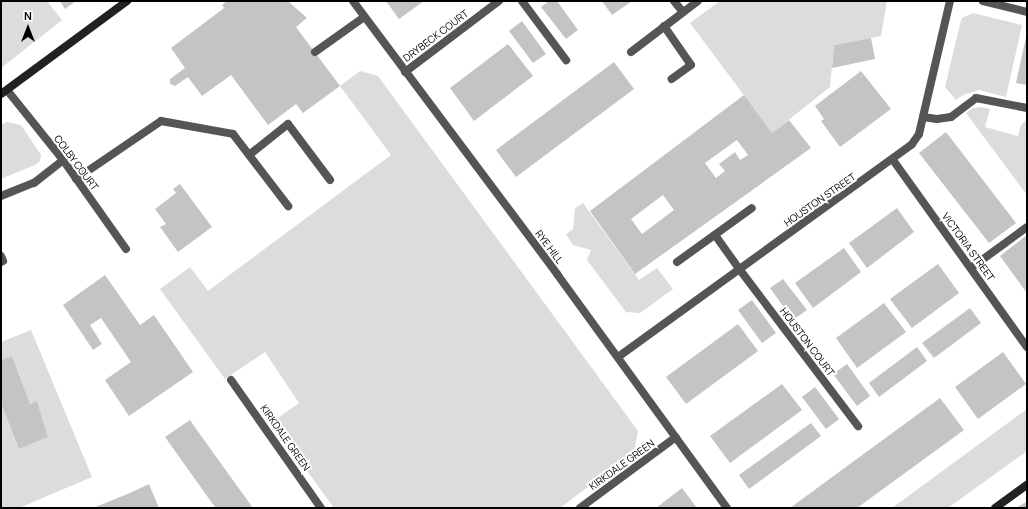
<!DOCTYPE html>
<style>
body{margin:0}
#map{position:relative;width:1028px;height:509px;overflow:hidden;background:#fff;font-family:Manrope,sans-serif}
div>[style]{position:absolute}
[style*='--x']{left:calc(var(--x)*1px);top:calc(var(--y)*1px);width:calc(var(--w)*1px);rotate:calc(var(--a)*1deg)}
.green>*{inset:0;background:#dcdcdc}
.building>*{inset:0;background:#c4c4c4}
.lane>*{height:8px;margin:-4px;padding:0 4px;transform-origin:4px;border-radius:4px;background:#555}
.street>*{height:8px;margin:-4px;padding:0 4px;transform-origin:4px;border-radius:4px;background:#555}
.secondary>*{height:8px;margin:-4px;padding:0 4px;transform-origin:4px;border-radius:4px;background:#222}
span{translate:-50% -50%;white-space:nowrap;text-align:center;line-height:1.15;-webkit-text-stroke:4px #fff;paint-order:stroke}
.street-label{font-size:10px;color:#000}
.frame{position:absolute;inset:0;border:2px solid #000;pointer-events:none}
.north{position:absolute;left:8px;top:8px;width:40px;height:40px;-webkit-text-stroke:3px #fff;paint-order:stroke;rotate:0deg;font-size:11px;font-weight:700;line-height:16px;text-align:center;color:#000}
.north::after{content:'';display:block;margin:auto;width:14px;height:18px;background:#000;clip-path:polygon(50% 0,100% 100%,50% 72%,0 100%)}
</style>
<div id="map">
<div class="green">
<div style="clip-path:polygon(1px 1px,47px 1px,62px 20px,1px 68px)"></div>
<div style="clip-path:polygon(720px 1px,887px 1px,881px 36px,834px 45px,830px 87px,772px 133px,690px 23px)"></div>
<div style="clip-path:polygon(973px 13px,1022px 25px,1006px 97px,979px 90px,963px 95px,956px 100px,945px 87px,960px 24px,962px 18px)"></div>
<div style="clip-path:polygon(360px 71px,378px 76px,638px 431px,635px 447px,630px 455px,560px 508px,334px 508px,272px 422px,299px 403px,265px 352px,225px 379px,160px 289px,190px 267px,208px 291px,391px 155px,340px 86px)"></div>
<div style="clip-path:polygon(980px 107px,990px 109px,985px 127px,1018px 136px,1021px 125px,1027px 119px,1027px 195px,966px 113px,973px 108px)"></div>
<div style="clip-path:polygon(7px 122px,21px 125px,41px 155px,40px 161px,35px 165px,1px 179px,1px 125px)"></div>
<div style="clip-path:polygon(583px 203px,639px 280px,657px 268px,673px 289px,640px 313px,626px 312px,587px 260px,591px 250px,573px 245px,566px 234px,573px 229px,575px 208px)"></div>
<div style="clip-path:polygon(31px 330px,92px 477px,19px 508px,1px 508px,1px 403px,19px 449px,48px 437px,37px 401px,30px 404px,12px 356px,1px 360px,1px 342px)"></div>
<div style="clip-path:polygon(1027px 409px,1027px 451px,948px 508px,892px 508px)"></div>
</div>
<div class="building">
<div style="clip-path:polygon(60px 1px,76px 1px,65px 9px)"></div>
<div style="clip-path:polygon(227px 1px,288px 1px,307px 18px,296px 27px,340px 86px,303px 113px,296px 104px,268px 125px,231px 75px,202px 96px,188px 77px,175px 86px,170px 84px,170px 79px,185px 68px,171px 48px,224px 8px,222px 5px)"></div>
<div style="clip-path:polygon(386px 1px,424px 1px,399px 19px)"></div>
<div style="clip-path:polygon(549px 1px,557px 1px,578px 30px,566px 39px,541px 7px)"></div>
<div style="clip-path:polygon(602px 1px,632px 1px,612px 15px)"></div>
<div style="clip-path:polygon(522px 21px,546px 54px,533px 63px,509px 31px)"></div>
<div style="clip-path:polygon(1026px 37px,1027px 37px,1027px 85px,1016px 83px)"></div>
<div style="clip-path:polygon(871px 38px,875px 59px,832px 68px,834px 45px)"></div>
<div style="clip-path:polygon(508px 44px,533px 76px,474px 121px,450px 88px)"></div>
<div style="clip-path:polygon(614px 62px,634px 89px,516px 177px,496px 150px)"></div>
<div style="clip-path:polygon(861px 71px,891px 109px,840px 147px,821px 121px,824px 119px,815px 106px)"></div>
<div style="clip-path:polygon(evenodd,744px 95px,772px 133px,789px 120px,811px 148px,635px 274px,590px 211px,744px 95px,737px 140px,748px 155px,740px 160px,735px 152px,719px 164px,725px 171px,716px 178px,705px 163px,737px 140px,744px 95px,663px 195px,674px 210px,642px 234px,631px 219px,663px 195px)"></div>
<div style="clip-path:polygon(946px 132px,1016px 223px,989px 243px,919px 153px)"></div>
<div style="clip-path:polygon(180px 184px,212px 227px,178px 252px,160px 227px,166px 224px,155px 209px,176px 193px,173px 189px)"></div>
<div style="clip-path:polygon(897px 208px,914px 232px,867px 268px,849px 243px)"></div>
<div style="clip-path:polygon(1027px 235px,1027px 293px,1000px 256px)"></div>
<div style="clip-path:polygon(844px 248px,861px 272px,813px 308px,795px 283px)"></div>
<div style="clip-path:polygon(938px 264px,959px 293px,912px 328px,890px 299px)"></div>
<div style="clip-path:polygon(105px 275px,140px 325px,154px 315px,193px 372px,129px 416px,105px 380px,131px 362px,101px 318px,90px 325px,102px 344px,93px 350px,63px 305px)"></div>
<div style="clip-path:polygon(783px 279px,807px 310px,793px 320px,770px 288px)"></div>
<div style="clip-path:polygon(752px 300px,776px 333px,762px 343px,738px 310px)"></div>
<div style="clip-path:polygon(884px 303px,906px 332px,857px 368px,836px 338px)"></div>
<div style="clip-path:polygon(970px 308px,981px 323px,934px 358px,922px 343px)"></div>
<div style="clip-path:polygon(738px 324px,758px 351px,686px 404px,666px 377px)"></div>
<div style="clip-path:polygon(917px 347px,927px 361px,879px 397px,869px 383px)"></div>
<div style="clip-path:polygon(1003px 352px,1026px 384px,978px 419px,955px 387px)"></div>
<div style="clip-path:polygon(12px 356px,30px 404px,37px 401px,48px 437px,19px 449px,1px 403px,1px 360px)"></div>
<div style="clip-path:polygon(847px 364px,870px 396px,857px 406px,833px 374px)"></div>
<div style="clip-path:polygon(782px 384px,802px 410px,730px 463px,710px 436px)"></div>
<div style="clip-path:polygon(815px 387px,839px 419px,826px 429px,802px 397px)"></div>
<div style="clip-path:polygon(940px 398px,964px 430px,857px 508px,790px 508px)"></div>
<div style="clip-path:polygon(190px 420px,199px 433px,253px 508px,216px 508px,212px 503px,165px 437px)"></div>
<div style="clip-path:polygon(811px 423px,821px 436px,749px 489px,739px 475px)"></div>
<div style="clip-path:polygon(149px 484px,159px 508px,93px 508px,130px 493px)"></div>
<div style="clip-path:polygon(682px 488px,697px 508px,656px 508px)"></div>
<div style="clip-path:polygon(1027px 501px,1027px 508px,1016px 508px,1026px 502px)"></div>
</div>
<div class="lane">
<div style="--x:664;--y:26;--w:47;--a:55.3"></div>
<div style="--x:691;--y:65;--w:24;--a:144"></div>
<div style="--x:315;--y:52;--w:60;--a:-35.5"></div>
<div style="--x:923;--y:117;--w:14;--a:8"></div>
<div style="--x:937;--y:119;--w:14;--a:-8"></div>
<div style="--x:951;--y:117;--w:31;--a:-37"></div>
<div style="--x:976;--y:98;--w:52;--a:11.1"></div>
<div style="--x:249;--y:155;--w:50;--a:-38.5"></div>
<div style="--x:288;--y:124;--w:70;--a:53.1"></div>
<div style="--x:76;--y:179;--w:103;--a:-34.3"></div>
<div style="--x:161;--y:121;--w:73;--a:10.2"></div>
<div style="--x:233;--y:134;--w:91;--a:52.6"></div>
<div style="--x:1;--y:196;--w:35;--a:-22"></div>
<div style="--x:34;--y:183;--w:37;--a:-38"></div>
<div style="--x:715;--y:235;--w:43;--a:54.5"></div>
<div style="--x:1;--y:256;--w:5;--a:68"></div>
<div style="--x:3;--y:261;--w:2;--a:153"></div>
<div style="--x:677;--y:262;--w:92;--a:-35.8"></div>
<div style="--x:971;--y:268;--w:69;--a:-36.2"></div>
</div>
<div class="street">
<div style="--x:353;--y:1;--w:341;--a:53.2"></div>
<div style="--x:557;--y:274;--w:289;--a:54"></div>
<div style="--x:522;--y:1;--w:74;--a:53.3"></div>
<div style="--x:674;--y:1;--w:14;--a:51"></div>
<div style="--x:983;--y:1;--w:45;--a:14"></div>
<div style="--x:631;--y:52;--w:84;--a:-37.3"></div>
<div style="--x:405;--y:72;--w:118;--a:-37.1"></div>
<div style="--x:7;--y:90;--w:90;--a:51.3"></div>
<div style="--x:63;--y:160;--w:109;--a:54.7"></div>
<div style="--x:893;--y:160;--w:230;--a:54.4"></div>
<div style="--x:740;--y:270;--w:196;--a:52.9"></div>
<div style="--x:618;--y:357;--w:363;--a:-35.9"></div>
<div style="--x:912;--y:144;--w:12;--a:-55"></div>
<div style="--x:919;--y:134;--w:137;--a:-76.9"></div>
<div style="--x:231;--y:380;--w:156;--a:54.9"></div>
<div style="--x:580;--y:508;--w:119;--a:-36.5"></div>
</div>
<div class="secondary">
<div style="--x:1;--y:94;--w:157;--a:-36.4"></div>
<div style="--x:995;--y:508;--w:39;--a:-36"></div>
</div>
<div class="street-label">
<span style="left:436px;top:36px;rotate:-37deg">DRYBECK COURT</span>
<span style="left:76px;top:163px;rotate:53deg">COLBY COURT</span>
<span style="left:820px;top:200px;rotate:-35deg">HOUSTON STREET</span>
<span style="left:549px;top:247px;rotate:53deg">RYE HILL</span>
<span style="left:968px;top:247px;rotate:54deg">VICTORIA STREET</span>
<span style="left:807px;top:342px;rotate:53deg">HOUSTON COURT</span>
<span style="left:285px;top:438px;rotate:55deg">KIRKDALE GREEN</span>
<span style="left:622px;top:465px;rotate:-36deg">KIRKDALE GREEN</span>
</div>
<div class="frame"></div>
<div class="north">N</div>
</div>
